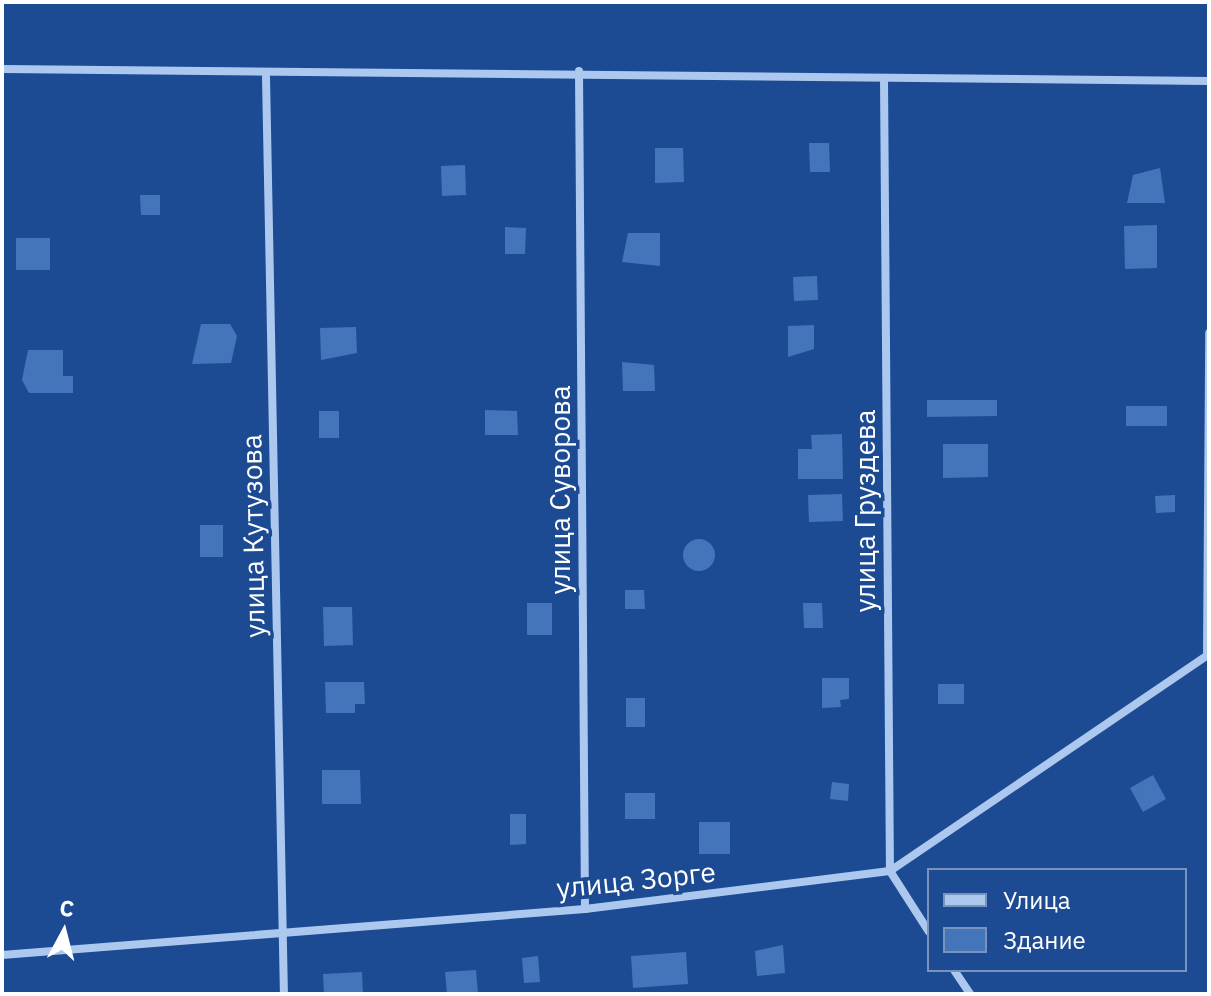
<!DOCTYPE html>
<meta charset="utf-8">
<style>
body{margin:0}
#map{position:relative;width:1211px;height:996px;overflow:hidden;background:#1c4b93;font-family:"IBM Plex Sans",sans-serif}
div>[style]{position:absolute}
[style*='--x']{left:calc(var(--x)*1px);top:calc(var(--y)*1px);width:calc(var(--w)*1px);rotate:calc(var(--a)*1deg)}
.building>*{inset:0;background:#4475ba}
.round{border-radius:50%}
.street>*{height:8px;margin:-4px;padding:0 4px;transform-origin:4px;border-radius:4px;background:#adc8ef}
span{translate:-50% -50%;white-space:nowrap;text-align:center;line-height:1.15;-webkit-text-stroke:7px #1c4b93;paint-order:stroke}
.street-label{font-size:28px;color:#fff}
.frame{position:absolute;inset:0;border:4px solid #fff;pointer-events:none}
.legend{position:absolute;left:927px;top:868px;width:260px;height:104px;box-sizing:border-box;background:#1c4b93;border:2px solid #7793be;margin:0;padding:10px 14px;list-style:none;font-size:24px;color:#fff}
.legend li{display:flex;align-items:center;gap:16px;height:40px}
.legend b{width:40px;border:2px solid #7793be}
.north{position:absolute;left:24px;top:892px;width:80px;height:80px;-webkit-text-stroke:6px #1c4b93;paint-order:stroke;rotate:7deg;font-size:22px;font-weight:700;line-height:32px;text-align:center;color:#fff}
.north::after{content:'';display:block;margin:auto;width:28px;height:36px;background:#fff;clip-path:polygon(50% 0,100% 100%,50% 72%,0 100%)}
</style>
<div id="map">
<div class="building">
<div style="clip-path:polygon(809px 143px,829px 143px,830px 172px,810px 172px)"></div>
<div style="clip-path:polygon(655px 148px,683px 148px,684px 182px,655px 183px)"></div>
<div style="clip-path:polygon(465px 165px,466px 195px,442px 196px,441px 166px)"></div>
<div style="clip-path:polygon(1160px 168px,1165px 203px,1127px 203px,1133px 175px)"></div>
<div style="clip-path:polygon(140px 195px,160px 195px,160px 215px,141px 215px)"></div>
<div style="clip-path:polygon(1157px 225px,1157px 268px,1125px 269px,1124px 226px)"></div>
<div style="clip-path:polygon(505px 227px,526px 228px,525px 254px,505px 254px)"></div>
<div style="clip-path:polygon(628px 233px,660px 233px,660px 266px,622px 262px)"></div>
<div style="clip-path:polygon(16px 238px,50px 238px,50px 270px,16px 270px)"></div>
<div style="clip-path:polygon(817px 276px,818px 300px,794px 301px,793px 277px)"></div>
<div style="clip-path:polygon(201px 324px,230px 324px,237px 336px,231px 363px,192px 364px)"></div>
<div style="clip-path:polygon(814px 325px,814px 349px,788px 357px,788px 326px)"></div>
<div style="clip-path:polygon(356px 327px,357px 353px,321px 360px,320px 328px)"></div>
<div style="clip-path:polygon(28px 350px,63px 350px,63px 376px,73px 376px,73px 393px,29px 393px,22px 380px)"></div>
<div style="clip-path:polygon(622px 362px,654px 365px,655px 391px,623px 391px)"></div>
<div style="clip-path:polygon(927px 400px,997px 400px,997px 416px,927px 417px)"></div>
<div style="clip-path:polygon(1126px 406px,1167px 406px,1167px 426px,1126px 426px)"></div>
<div style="clip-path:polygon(485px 410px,517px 411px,518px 435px,485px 435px)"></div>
<div style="clip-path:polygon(319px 411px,339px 411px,339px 438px,319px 438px)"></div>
<div style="clip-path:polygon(842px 434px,843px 479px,798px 479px,798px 449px,812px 449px,811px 435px)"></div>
<div style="clip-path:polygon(943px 444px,988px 444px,988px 477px,943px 478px)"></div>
<div style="clip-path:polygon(842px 494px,843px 521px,809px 522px,808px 495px)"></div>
<div style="clip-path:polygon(1175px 495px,1175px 512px,1156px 513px,1155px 496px)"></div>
<div style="clip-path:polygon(200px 525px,223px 525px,223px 557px,200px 557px)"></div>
<div class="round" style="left:683px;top:539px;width:32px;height:32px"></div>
<div style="clip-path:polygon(625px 590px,644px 590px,645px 609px,625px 609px)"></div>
<div style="clip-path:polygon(527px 603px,552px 603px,552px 635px,527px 635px)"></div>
<div style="clip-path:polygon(803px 603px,822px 603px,823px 628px,804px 628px)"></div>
<div style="clip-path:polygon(323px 607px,352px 607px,353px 645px,324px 646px)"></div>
<div style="clip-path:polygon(822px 678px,849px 678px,849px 699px,840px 700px,841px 707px,822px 708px)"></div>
<div style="clip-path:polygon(325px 682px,364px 682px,365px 704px,355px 704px,355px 713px,326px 713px)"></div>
<div style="clip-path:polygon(938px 684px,964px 684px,964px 704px,938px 704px)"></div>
<div style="clip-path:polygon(626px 698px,645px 698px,645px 727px,626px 727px)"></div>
<div style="clip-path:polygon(322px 770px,360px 770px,361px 804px,322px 804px)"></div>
<div style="clip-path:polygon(1153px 775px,1166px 799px,1143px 812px,1130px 788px)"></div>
<div style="clip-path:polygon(832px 782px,849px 784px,848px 801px,830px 799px)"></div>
<div style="clip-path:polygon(625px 793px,655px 793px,655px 819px,625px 819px)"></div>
<div style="clip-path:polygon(510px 814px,526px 814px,526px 844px,510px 845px)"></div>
<div style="clip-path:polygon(699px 822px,730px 822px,730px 854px,699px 854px)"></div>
<div style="clip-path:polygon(783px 945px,785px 973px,757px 976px,755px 951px)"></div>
<div style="clip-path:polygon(686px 952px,688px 984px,633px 988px,631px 956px)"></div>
<div style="clip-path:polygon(538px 956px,540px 982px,524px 983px,522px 958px)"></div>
<div style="clip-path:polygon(476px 970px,478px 994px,447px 994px,445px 972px)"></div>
<div style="clip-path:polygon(362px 972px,363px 994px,324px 994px,323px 974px)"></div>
</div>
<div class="street">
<div style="--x:2;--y:69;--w:1207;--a:0.57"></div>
<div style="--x:579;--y:71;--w:838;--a:89.59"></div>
<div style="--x:266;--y:77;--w:917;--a:88.88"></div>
<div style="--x:884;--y:78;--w:793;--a:89.57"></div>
<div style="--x:890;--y:871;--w:72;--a:57.4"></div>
<div style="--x:1207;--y:655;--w:322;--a:-89.6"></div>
<div style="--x:2;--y:955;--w:585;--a:-4.51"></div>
<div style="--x:585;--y:909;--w:307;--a:-7.1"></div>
<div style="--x:890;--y:871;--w:386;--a:-34.2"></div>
<div style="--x:954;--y:970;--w:29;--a:56"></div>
</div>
<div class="street-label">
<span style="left:560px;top:490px;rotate:-90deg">улица Суворова</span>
<span style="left:865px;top:511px;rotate:-90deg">улица Груздева</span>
<span style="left:253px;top:536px;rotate:-91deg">улица Кутузова</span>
<span style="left:636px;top:880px;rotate:-6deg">улица Зорге</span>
</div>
<div class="frame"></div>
<ul class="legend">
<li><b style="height:10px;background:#adc8ef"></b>Улица</li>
<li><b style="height:22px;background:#4475ba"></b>Здание</li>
</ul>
<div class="north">С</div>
</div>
